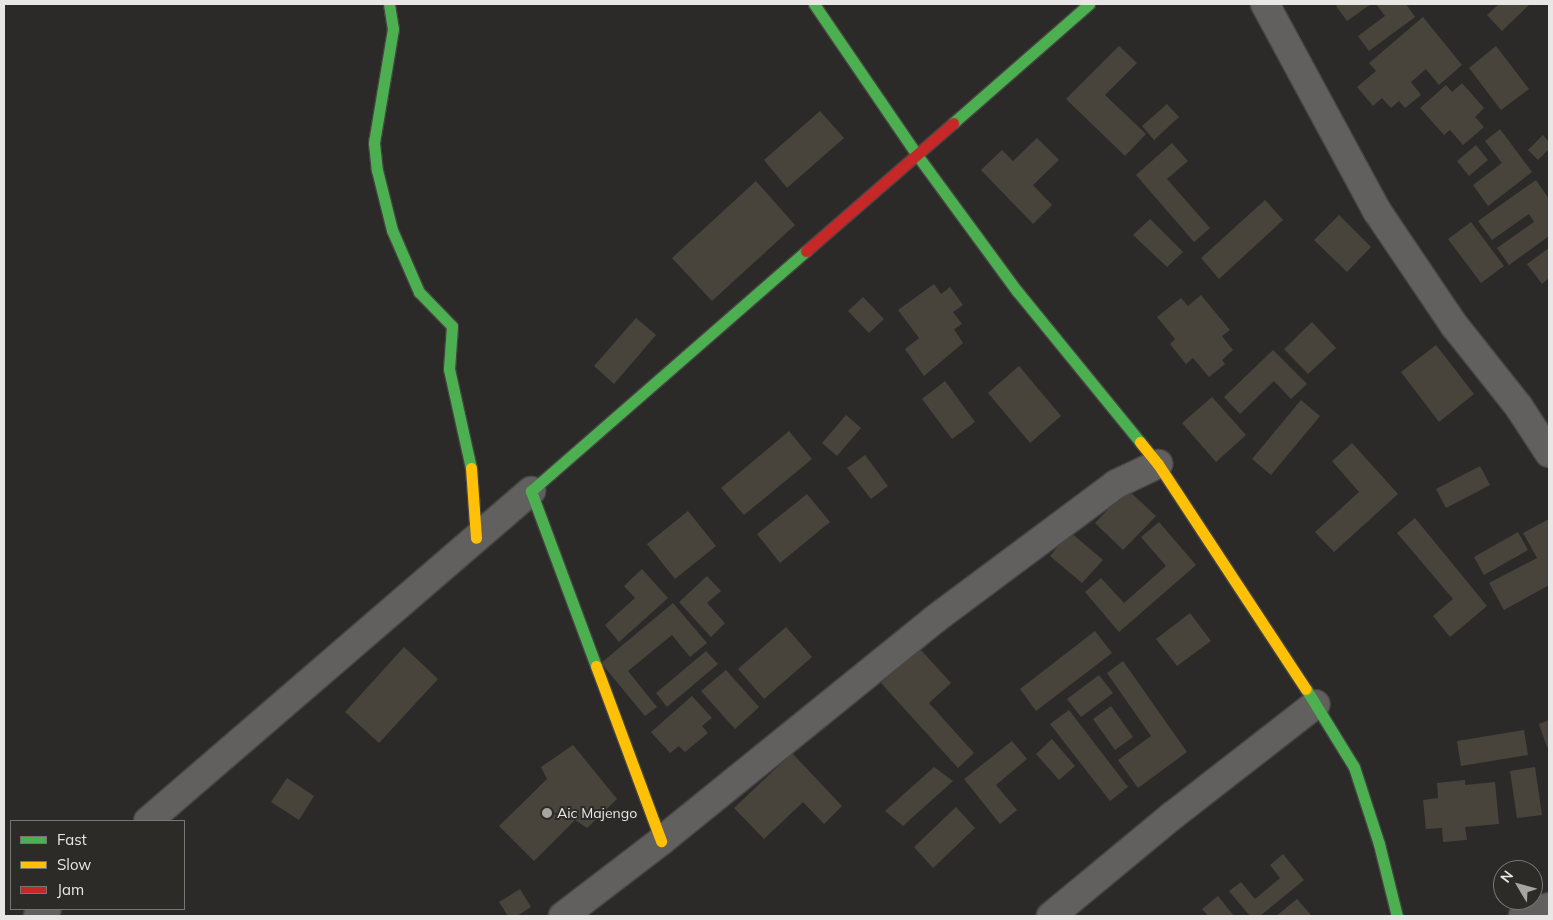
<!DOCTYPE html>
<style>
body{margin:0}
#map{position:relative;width:1553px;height:920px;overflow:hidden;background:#2b2a28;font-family:Mulish,sans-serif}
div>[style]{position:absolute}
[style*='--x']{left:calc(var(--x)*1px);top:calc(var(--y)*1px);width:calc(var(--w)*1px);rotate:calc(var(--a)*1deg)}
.building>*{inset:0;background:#49443b}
.roads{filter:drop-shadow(1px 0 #464544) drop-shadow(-1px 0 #464544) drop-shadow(0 1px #464544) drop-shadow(0 -1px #464544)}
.street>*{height:28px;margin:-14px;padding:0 14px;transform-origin:14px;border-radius:14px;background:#61605e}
.fast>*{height:11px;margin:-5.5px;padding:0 5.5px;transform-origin:5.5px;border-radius:5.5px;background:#4caf50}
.slow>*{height:11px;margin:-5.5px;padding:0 5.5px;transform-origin:5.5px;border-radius:5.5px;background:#ffc107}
.jam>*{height:11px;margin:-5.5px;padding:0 5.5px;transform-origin:5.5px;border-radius:5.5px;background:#c62828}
.dots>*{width:14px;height:14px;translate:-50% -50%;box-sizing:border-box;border:2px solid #2c2b27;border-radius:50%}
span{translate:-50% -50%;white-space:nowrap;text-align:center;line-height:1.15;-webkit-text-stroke:4px #2c2b27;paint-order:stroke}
.poi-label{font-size:14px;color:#e8e7e5}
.left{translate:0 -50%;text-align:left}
.frame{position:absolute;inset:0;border:5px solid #e8e7e5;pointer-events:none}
.legend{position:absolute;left:10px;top:820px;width:175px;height:90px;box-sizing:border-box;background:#2c2b27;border:1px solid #777673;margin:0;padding:6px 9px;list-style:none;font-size:15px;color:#e8e7e5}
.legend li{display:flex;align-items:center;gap:10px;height:25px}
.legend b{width:25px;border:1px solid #777673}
.north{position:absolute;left:1493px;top:860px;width:50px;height:50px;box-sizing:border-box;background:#2c2b27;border:1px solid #777673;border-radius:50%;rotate:307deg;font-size:14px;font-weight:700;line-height:20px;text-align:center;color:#e8e7e5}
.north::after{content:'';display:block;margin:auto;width:18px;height:22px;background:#a6a5a3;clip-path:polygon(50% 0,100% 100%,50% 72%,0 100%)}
</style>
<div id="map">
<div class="building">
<div style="clip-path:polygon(1339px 4px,1371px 4px,1347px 21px,1336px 6px)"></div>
<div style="clip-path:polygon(1376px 4px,1406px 4px,1415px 17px,1369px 51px,1358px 36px,1385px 16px)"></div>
<div style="clip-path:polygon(1499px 4px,1530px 4px,1502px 31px,1487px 15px)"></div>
<div style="clip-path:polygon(1423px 17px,1462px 65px,1439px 85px,1426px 69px,1411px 82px,1421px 95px,1405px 108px,1399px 101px,1391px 108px,1382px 98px,1373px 106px,1357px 87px,1376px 71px,1369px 63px)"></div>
<div style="clip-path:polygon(1119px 46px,1137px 63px,1105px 95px,1146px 134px,1125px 156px,1066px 99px)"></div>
<div style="clip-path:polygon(1496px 46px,1529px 89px,1501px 110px,1469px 68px)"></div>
<div style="clip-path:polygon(1462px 83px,1484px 108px,1475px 117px,1484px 127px,1463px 145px,1450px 130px,1444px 135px,1420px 108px,1446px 85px,1452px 92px)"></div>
<div style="clip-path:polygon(1167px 104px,1179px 117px,1154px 140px,1142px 126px)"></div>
<div style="clip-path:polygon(820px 111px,844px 138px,787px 188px,764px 160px)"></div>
<div style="clip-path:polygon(1500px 129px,1532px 172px,1488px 206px,1473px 185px,1502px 163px,1485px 141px)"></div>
<div style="clip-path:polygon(1543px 135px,1549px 142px,1549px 149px,1538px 160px,1528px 150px)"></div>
<div style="clip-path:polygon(1037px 138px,1059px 160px,1033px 185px,1052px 205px,1033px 224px,981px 170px,1002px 150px,1013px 161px)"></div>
<div style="clip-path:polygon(1172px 143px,1188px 161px,1167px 179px,1210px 228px,1194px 242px,1136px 175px)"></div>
<div style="clip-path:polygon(1476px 145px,1488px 160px,1469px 176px,1457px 161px)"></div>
<div style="clip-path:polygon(1536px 180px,1549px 199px,1549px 236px,1509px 265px,1497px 248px,1534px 222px,1529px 214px,1492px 240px,1478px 221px)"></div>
<div style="clip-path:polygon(756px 181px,795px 225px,712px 301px,672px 258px)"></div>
<div style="clip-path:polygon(1265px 200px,1283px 220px,1219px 279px,1201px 258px)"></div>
<div style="clip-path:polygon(1339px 215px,1371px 247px,1347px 272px,1314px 240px)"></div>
<div style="clip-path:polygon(1150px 219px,1183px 252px,1167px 267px,1133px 235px)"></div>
<div style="clip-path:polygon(1471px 222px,1504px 266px,1481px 283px,1448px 239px)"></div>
<div style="clip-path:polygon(1549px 248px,1549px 278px,1542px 284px,1527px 264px)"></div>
<div style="clip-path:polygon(934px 284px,941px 294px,950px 287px,963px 305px,953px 312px,962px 324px,954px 329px,963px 343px,924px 376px,905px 349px,919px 338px,898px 310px)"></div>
<div style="clip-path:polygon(1201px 295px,1230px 330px,1222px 336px,1233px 350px,1222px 360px,1225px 364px,1209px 377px,1193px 358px,1186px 364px,1170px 344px,1175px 339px,1157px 317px,1181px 298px,1188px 306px)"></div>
<div style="clip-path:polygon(863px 297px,884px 319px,869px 333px,848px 311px)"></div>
<div style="clip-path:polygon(636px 318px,656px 335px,614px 384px,594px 366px)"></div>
<div style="clip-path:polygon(1312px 322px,1336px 348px,1308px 374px,1284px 349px)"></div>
<div style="clip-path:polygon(1436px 345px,1474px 394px,1439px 422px,1401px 372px)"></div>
<div style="clip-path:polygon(1273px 350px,1307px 384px,1291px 399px,1274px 381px,1240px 414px,1224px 397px)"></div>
<div style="clip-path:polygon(1019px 366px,1061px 416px,1030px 443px,988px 393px)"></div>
<div style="clip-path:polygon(945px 381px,975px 422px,952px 439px,922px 399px)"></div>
<div style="clip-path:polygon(1212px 397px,1246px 435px,1216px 462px,1182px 423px)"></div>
<div style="clip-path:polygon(1301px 400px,1320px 416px,1271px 475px,1252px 459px)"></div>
<div style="clip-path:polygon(846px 415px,861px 428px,837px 456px,822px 443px)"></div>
<div style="clip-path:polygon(789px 431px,812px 459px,744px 515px,721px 488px)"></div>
<div style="clip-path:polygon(1352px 443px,1398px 494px,1334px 552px,1315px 532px,1359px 492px,1332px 461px)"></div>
<div style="clip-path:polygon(865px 455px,888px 486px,871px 499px,847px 468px)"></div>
<div style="clip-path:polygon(1480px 466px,1490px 485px,1446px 508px,1436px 489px)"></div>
<div style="clip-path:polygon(1127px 489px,1156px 516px,1123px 550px,1095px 523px)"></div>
<div style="clip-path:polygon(807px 494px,830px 522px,780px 563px,757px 534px)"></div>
<div style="clip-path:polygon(688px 511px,716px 546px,675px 579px,647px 544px)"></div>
<div style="clip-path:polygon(1415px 518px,1487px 606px,1450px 637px,1433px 616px,1453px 599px,1397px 533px)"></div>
<div style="clip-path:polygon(1549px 519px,1549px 585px,1504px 610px,1489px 583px,1537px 558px,1523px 533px)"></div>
<div style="clip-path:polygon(1159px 522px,1196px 565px,1119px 632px,1085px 592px,1101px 578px,1124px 603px,1166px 566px,1141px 537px)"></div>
<div style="clip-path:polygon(1070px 532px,1103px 560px,1082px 583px,1050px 556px)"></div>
<div style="clip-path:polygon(1518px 532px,1528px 550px,1484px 575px,1474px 557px)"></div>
<div style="clip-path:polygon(642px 569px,668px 598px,619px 642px,605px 625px,635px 598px,624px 586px)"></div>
<div style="clip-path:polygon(707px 576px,721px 591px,707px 603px,725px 623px,711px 637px,679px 602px)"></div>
<div style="clip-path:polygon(673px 603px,707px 643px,690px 657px,672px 635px,628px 671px,657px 707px,645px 716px,601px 663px)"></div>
<div style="clip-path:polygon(1190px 613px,1211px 641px,1177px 666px,1156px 639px)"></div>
<div style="clip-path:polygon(786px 627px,812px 657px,764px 699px,738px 669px)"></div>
<div style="clip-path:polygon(1095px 631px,1112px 653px,1036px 711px,1020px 689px)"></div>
<div style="clip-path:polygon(404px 647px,438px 679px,379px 743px,345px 712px)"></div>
<div style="clip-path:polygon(920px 649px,951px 683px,929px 703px,974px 753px,958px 768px,881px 683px)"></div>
<div style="clip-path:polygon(706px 651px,718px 664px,667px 707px,656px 693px)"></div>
<div style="clip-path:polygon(1123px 661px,1187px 752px,1138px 788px,1118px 760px,1151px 736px,1107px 673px)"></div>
<div style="clip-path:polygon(726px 670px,759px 707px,735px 729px,701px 691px)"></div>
<div style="clip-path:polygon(1099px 675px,1113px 693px,1081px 717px,1067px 699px)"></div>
<div style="clip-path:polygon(692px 696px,712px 718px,702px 726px,708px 733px,685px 752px,679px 746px,670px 753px,651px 732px)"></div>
<div style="clip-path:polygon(1111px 706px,1133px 737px,1115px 750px,1093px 719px)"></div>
<div style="clip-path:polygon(1069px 710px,1128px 787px,1110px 801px,1050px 724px)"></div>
<div style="clip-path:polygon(1549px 720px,1549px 746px,1547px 747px,1539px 724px)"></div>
<div style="clip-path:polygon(1524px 730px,1528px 755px,1461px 766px,1457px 741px)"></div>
<div style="clip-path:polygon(1052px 739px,1075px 766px,1059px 780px,1036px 754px)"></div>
<div style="clip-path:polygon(1012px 741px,1027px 759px,996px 785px,1017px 810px,1000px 824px,964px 779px)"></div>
<div style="clip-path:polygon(573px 745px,617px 799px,587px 828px,575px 820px,534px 861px,499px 826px,547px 779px,541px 767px)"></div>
<div style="clip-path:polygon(792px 753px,842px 806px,824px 824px,803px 802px,764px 839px,734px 808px)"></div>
<div style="clip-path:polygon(934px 767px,953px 781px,903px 826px,885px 811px)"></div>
<div style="clip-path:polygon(1535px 767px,1542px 815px,1517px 818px,1510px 771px)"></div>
<div style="clip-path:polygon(287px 778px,314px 796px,299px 820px,271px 802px)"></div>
<div style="clip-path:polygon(1465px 780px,1465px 785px,1495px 782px,1499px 824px,1465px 827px,1467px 840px,1443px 842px,1442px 828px,1426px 829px,1423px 800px,1438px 798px,1437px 783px)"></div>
<div style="clip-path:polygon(956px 807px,975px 828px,933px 868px,914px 847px)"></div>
<div style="clip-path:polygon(1283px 854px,1304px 880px,1260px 916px,1250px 916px,1229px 891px,1241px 882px,1255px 899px,1280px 878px,1270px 865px)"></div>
<div style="clip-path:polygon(520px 889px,531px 907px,517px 916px,508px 916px,499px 902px)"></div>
<div style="clip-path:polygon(1218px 896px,1234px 916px,1208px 916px,1202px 909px)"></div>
<div style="clip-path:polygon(1297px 899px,1311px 915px,1276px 916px)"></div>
</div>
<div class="roads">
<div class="street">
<div style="--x:1265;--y:4;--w:235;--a:61.6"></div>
<div style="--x:1377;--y:211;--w:138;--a:56"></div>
<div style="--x:1454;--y:325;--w:105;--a:51.6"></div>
<div style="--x:1519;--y:407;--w:55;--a:56.9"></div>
<div style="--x:148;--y:821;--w:506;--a:-40.75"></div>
<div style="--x:38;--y:916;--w:11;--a:-38"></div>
<div style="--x:563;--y:916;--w:123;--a:-37.4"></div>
<div style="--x:661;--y:841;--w:353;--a:-39"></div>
<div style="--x:935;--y:619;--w:226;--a:-36.7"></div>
<div style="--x:1116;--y:484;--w:47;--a:-25.5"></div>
<div style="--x:1051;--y:916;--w:157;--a:-39.6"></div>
<div style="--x:1172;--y:816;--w:182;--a:-37.9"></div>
<div style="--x:1523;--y:916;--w:28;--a:-19"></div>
</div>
<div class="fast">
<div style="--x:389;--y:4;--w:25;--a:81"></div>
<div style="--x:393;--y:29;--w:116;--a:99.5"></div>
<div style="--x:374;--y:143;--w:27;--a:84"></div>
<div style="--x:377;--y:170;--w:62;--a:76"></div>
<div style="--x:392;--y:230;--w:68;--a:66.5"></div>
<div style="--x:419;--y:292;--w:47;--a:45.9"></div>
<div style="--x:452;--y:326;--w:43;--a:94"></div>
<div style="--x:449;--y:369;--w:101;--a:77.5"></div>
<div style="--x:814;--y:4;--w:183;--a:55.7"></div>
<div style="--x:917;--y:155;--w:169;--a:53.7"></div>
<div style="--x:1017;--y:291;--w:195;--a:50.8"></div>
<div style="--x:953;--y:123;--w:181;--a:-41.2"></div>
<div style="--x:596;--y:666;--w:187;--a:-110.4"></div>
<div style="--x:531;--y:491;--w:365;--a:-41.1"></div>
<div style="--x:1306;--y:689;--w:92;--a:58.4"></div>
<div style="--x:1354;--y:767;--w:81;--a:72"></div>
<div style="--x:1379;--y:844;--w:74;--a:76"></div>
</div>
<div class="slow">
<div style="--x:1140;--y:442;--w:28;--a:51"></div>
<div style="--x:1158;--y:464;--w:269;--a:56.7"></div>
<div style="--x:471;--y:468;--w:70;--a:85.9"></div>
<div style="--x:596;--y:666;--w:187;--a:69.6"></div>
</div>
<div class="jam">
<div style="--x:806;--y:251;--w:195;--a:-41"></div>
</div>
</div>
<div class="dots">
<div style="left:547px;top:813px;background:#a6a5a3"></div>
</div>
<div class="poi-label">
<span class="left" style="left:557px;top:813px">Aic Majengo</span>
</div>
<div class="frame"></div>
<ul class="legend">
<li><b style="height:6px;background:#4caf50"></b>Fast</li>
<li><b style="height:6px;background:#ffc107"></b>Slow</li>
<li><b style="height:6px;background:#c62828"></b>Jam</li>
</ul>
<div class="north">N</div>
</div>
